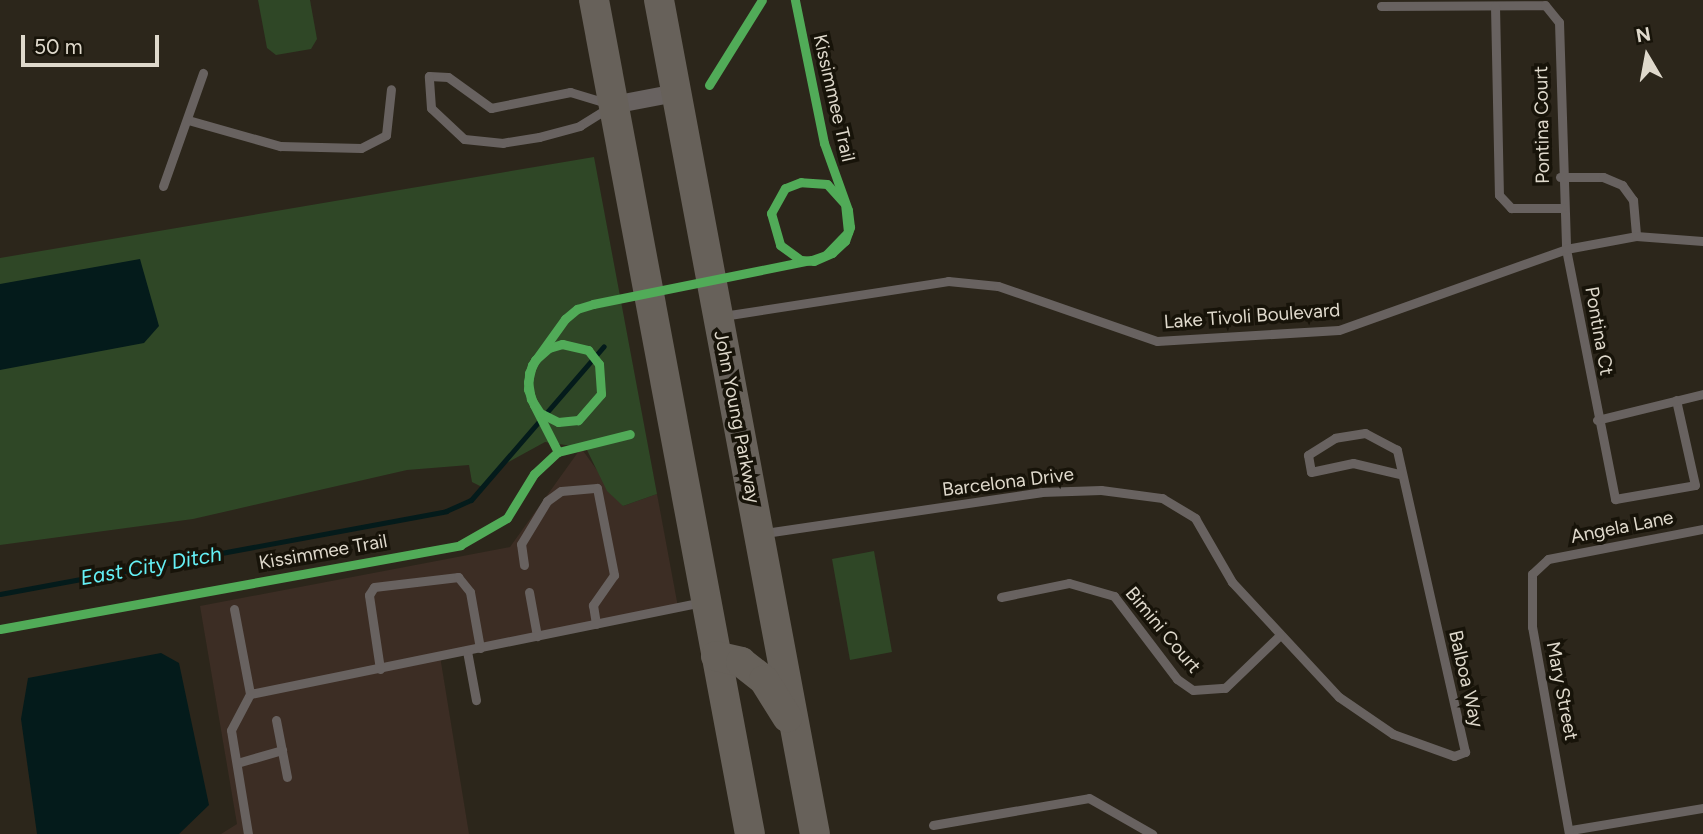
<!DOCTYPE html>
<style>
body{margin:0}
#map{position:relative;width:1703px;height:834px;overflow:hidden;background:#2c261b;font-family:Figtree,sans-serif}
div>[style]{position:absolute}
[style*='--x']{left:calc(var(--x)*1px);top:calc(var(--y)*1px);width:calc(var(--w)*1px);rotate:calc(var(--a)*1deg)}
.commercial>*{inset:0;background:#3c2d24}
.green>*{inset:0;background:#2f4726}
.water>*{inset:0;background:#041b1b}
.stream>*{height:5px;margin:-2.5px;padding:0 2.5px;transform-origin:2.5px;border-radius:2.5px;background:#041b1b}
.service>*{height:9px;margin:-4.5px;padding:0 4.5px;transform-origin:4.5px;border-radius:4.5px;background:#686260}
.minor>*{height:18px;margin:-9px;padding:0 9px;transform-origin:9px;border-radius:9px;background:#686260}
.trunk>*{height:30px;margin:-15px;padding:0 15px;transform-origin:15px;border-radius:15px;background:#67615a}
.cycleway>*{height:9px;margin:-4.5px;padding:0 4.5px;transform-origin:4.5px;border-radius:4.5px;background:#51ab58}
span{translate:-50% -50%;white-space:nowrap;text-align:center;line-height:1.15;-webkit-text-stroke:7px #171309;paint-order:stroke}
.street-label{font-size:19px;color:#dfd9cc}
.water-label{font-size:21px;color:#65f1f7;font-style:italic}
.north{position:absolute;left:1612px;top:21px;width:70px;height:70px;-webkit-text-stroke:5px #171309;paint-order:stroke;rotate:350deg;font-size:19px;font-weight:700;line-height:28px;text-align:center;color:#dfd9cc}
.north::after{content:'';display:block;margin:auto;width:24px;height:32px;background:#dfd9cc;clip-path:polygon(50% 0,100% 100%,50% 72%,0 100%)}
.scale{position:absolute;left:21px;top:35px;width:138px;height:32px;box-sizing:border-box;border:4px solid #dfd9cc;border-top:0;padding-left:9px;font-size:21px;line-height:24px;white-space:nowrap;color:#dfd9cc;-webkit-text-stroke:5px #171309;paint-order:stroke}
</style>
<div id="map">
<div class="commercial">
<div style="clip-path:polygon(581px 448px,623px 506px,657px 494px,678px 607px,440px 656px,469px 834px,221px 834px,237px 824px,200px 606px,510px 547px)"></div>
</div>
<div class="green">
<div style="clip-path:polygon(258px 0,310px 0,317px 39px,311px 49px,276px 55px,267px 48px)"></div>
<div style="clip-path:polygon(594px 157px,657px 494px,623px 506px,607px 491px,586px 448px,545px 442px,503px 465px,482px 487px,472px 482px,469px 465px,407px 470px,193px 519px,0 545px,0 258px)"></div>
<div style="clip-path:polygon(874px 551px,892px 652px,850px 660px,832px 559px)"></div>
</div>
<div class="water">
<div style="clip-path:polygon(140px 259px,159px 326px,144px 343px,0 370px,0 284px)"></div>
<div style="clip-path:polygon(161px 653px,179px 663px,209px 805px,179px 834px,37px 834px,21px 719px,28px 678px)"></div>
</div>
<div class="stream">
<div style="--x:0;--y:594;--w:454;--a:-10.5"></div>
<div style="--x:446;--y:511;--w:27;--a:-24"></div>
<div style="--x:471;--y:500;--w:203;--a:-49.2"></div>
</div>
<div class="service">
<div style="--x:1381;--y:6;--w:164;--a:-0.3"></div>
<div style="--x:1545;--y:5;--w:22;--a:51"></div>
<div style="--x:1559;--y:22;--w:227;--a:88.2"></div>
<div style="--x:1566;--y:249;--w:255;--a:78.9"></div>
<div style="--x:1615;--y:499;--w:81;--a:-9.9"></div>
<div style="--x:1695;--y:485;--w:87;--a:-102.6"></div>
<div style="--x:1495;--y:6;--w:189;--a:88.8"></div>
<div style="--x:1499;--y:195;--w:18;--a:47"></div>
<div style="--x:1511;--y:208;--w:51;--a:0"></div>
<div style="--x:429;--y:76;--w:19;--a:3"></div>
<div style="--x:448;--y:77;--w:53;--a:35.8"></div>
<div style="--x:491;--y:108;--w:81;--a:-11.4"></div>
<div style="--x:570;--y:92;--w:45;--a:16.8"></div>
<div style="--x:613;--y:105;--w:39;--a:148"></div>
<div style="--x:580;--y:126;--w:42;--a:165"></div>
<div style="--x:539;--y:137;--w:36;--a:171"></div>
<div style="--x:503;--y:143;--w:39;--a:-174"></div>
<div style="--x:464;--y:139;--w:45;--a:-136.8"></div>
<div style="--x:431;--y:108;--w:32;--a:-94"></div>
<div style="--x:188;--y:120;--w:96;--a:15.8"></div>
<div style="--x:280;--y:146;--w:81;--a:1.4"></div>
<div style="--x:361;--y:148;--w:28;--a:-27"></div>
<div style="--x:386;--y:135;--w:46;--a:-83.8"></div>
<div style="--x:1560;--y:177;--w:43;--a:0"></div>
<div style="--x:1603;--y:177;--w:21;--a:23"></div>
<div style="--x:1622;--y:185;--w:19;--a:54"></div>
<div style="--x:1633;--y:200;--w:36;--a:85"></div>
<div style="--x:163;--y:186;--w:120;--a:-70.5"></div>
<div style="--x:723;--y:316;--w:228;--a:-8.8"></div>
<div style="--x:948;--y:281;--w:50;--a:5.7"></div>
<div style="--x:998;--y:286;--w:168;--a:19.1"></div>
<div style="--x:1157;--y:341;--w:182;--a:-3.5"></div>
<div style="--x:1339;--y:330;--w:241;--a:-19.6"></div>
<div style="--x:1566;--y:249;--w:71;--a:-10.5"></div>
<div style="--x:1636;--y:236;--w:67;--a:4.3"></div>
<div style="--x:1597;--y:420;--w:109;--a:-13.8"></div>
<div style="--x:765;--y:533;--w:279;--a:-8.4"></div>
<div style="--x:1041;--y:492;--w:60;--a:-1.9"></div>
<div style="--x:1101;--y:490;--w:62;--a:7.5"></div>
<div style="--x:1162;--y:498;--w:39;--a:31"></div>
<div style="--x:1195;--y:518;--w:74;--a:60"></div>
<div style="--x:1232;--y:582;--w:157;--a:47.1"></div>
<div style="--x:1339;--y:697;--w:65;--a:34.4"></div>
<div style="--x:1393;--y:734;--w:65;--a:19.8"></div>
<div style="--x:1454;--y:756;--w:12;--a:-20"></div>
<div style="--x:1465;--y:752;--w:310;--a:-102.7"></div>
<div style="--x:1397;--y:450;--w:36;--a:-152"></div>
<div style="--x:1365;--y:433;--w:30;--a:171"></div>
<div style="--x:1335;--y:438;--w:32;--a:148"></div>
<div style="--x:1308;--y:455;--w:17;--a:80"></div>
<div style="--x:1311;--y:472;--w:43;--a:-12.1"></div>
<div style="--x:1353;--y:463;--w:47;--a:13.4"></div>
<div style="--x:524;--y:565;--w:21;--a:-98"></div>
<div style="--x:521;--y:544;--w:50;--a:-58.8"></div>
<div style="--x:547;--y:501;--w:17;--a:-36"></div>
<div style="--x:561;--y:491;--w:36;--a:-5"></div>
<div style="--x:597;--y:488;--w:89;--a:78.9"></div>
<div style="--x:614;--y:575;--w:37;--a:125"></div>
<div style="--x:593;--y:605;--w:19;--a:81"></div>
<div style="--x:529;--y:592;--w:45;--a:79.7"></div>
<div style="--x:1001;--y:597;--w:69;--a:-11.6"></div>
<div style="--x:1069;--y:583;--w:47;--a:16.1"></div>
<div style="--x:1114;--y:596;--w:104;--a:52.8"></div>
<div style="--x:1177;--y:679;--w:19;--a:35"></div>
<div style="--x:1193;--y:690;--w:32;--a:-4"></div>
<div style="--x:1225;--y:688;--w:76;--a:-43.9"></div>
<div style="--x:234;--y:609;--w:86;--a:79.3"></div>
<div style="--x:467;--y:651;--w:50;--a:79.6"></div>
<div style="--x:380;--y:669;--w:75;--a:-98.5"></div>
<div style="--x:369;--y:595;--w:9;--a:-58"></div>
<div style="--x:374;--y:587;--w:85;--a:-6.8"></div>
<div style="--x:458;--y:577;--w:19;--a:51"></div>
<div style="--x:470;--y:592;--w:57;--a:79.9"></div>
<div style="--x:276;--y:720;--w:58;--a:79.1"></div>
<div style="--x:237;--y:763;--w:47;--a:-16.1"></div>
<div style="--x:933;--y:825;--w:158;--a:-9.8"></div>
<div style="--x:1089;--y:798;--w:73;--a:29.7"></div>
<div style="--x:1571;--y:830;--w:134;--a:-9.5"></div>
<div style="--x:248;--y:834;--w:105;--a:-99.3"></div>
<div style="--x:231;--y:730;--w:41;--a:-62.2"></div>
<div style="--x:250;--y:694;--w:461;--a:-11.5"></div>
<div style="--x:1569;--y:834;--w:210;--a:-100.1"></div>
<div style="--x:1532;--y:627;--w:53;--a:-90"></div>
<div style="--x:1532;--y:574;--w:22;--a:-43"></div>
<div style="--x:1548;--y:559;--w:158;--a:-11"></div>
</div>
<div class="minor">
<div style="--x:613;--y:105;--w:64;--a:-10.8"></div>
</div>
<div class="trunk">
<div style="--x:594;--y:0;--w:848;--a:79.41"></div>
<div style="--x:659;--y:0;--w:848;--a:79.41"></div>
<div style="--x:716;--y:656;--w:26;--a:13"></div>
<div style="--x:741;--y:662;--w:29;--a:38"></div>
<div style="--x:764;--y:680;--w:44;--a:58.1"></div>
</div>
<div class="cycleway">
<div style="--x:709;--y:85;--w:100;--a:-58.1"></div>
<div style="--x:558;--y:452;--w:53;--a:-117.1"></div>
<div style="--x:534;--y:405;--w:17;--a:-111"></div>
<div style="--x:528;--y:389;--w:16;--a:-86"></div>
<div style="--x:529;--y:373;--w:14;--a:-65"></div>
<div style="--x:535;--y:360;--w:18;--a:-41"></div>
<div style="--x:549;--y:348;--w:14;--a:-17"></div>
<div style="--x:562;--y:344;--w:27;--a:13"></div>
<div style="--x:588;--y:350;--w:18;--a:52"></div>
<div style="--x:599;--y:364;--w:30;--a:86"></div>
<div style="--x:601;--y:394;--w:35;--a:131"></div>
<div style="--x:578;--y:420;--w:20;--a:174"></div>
<div style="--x:558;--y:422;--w:20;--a:-153"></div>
<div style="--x:540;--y:413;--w:17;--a:-123"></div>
<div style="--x:531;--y:399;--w:17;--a:-100"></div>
<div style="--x:528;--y:382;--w:17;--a:-77"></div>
<div style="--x:532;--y:365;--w:57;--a:-54.3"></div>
<div style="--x:565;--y:319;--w:16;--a:-40"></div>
<div style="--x:577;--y:309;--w:17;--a:-17"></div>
<div style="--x:593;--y:304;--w:223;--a:-11.4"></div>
<div style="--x:812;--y:260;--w:15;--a:-20"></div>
<div style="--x:826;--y:255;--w:32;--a:-46"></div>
<div style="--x:848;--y:232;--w:28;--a:-96"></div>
<div style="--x:845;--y:204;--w:27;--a:-132"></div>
<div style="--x:827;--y:184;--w:26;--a:-176"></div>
<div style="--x:801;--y:182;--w:17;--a:159"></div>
<div style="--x:785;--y:188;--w:29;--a:119"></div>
<div style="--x:771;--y:213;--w:33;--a:74"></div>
<div style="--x:780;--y:245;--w:26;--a:36"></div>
<div style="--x:801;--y:260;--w:13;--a:4"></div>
<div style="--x:814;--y:261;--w:20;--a:-24"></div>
<div style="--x:832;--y:253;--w:18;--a:-43"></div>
<div style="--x:845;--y:241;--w:15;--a:-70"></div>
<div style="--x:850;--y:227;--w:17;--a:-97"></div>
<div style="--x:848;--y:210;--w:71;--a:-109.7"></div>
<div style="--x:824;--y:143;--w:146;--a:-101.5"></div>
<div style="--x:0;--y:629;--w:468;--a:-10.3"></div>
<div style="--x:460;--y:545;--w:54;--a:-29.9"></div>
<div style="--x:507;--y:518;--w:52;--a:-58.5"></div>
<div style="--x:534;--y:474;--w:33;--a:-43"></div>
<div style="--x:558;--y:452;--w:74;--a:-14"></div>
</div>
<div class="street-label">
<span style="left:834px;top:98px;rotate:77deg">Kissimmee Trail</span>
<span style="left:1542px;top:125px;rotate:-91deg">Pontina Court</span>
<span style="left:1252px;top:316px;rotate:-4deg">Lake Tivoli Boulevard</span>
<span style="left:1599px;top:331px;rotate:80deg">Pontina Ct</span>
<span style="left:737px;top:417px;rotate:79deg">John Young Parkway</span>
<span style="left:1008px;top:482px;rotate:-7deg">Barcelona Drive</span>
<span style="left:1622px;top:527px;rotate:-11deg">Angela Lane</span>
<span style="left:323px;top:552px;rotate:-10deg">Kissimmee Trail</span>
<span style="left:1163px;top:630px;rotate:50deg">Bimini Court</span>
<span style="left:1466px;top:679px;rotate:77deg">Balboa Way</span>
<span style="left:1562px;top:691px;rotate:79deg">Mary Street</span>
</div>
<div class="water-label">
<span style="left:151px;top:566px;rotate:-10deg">East City Ditch</span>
</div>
<div class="north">N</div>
<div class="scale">50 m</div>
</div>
